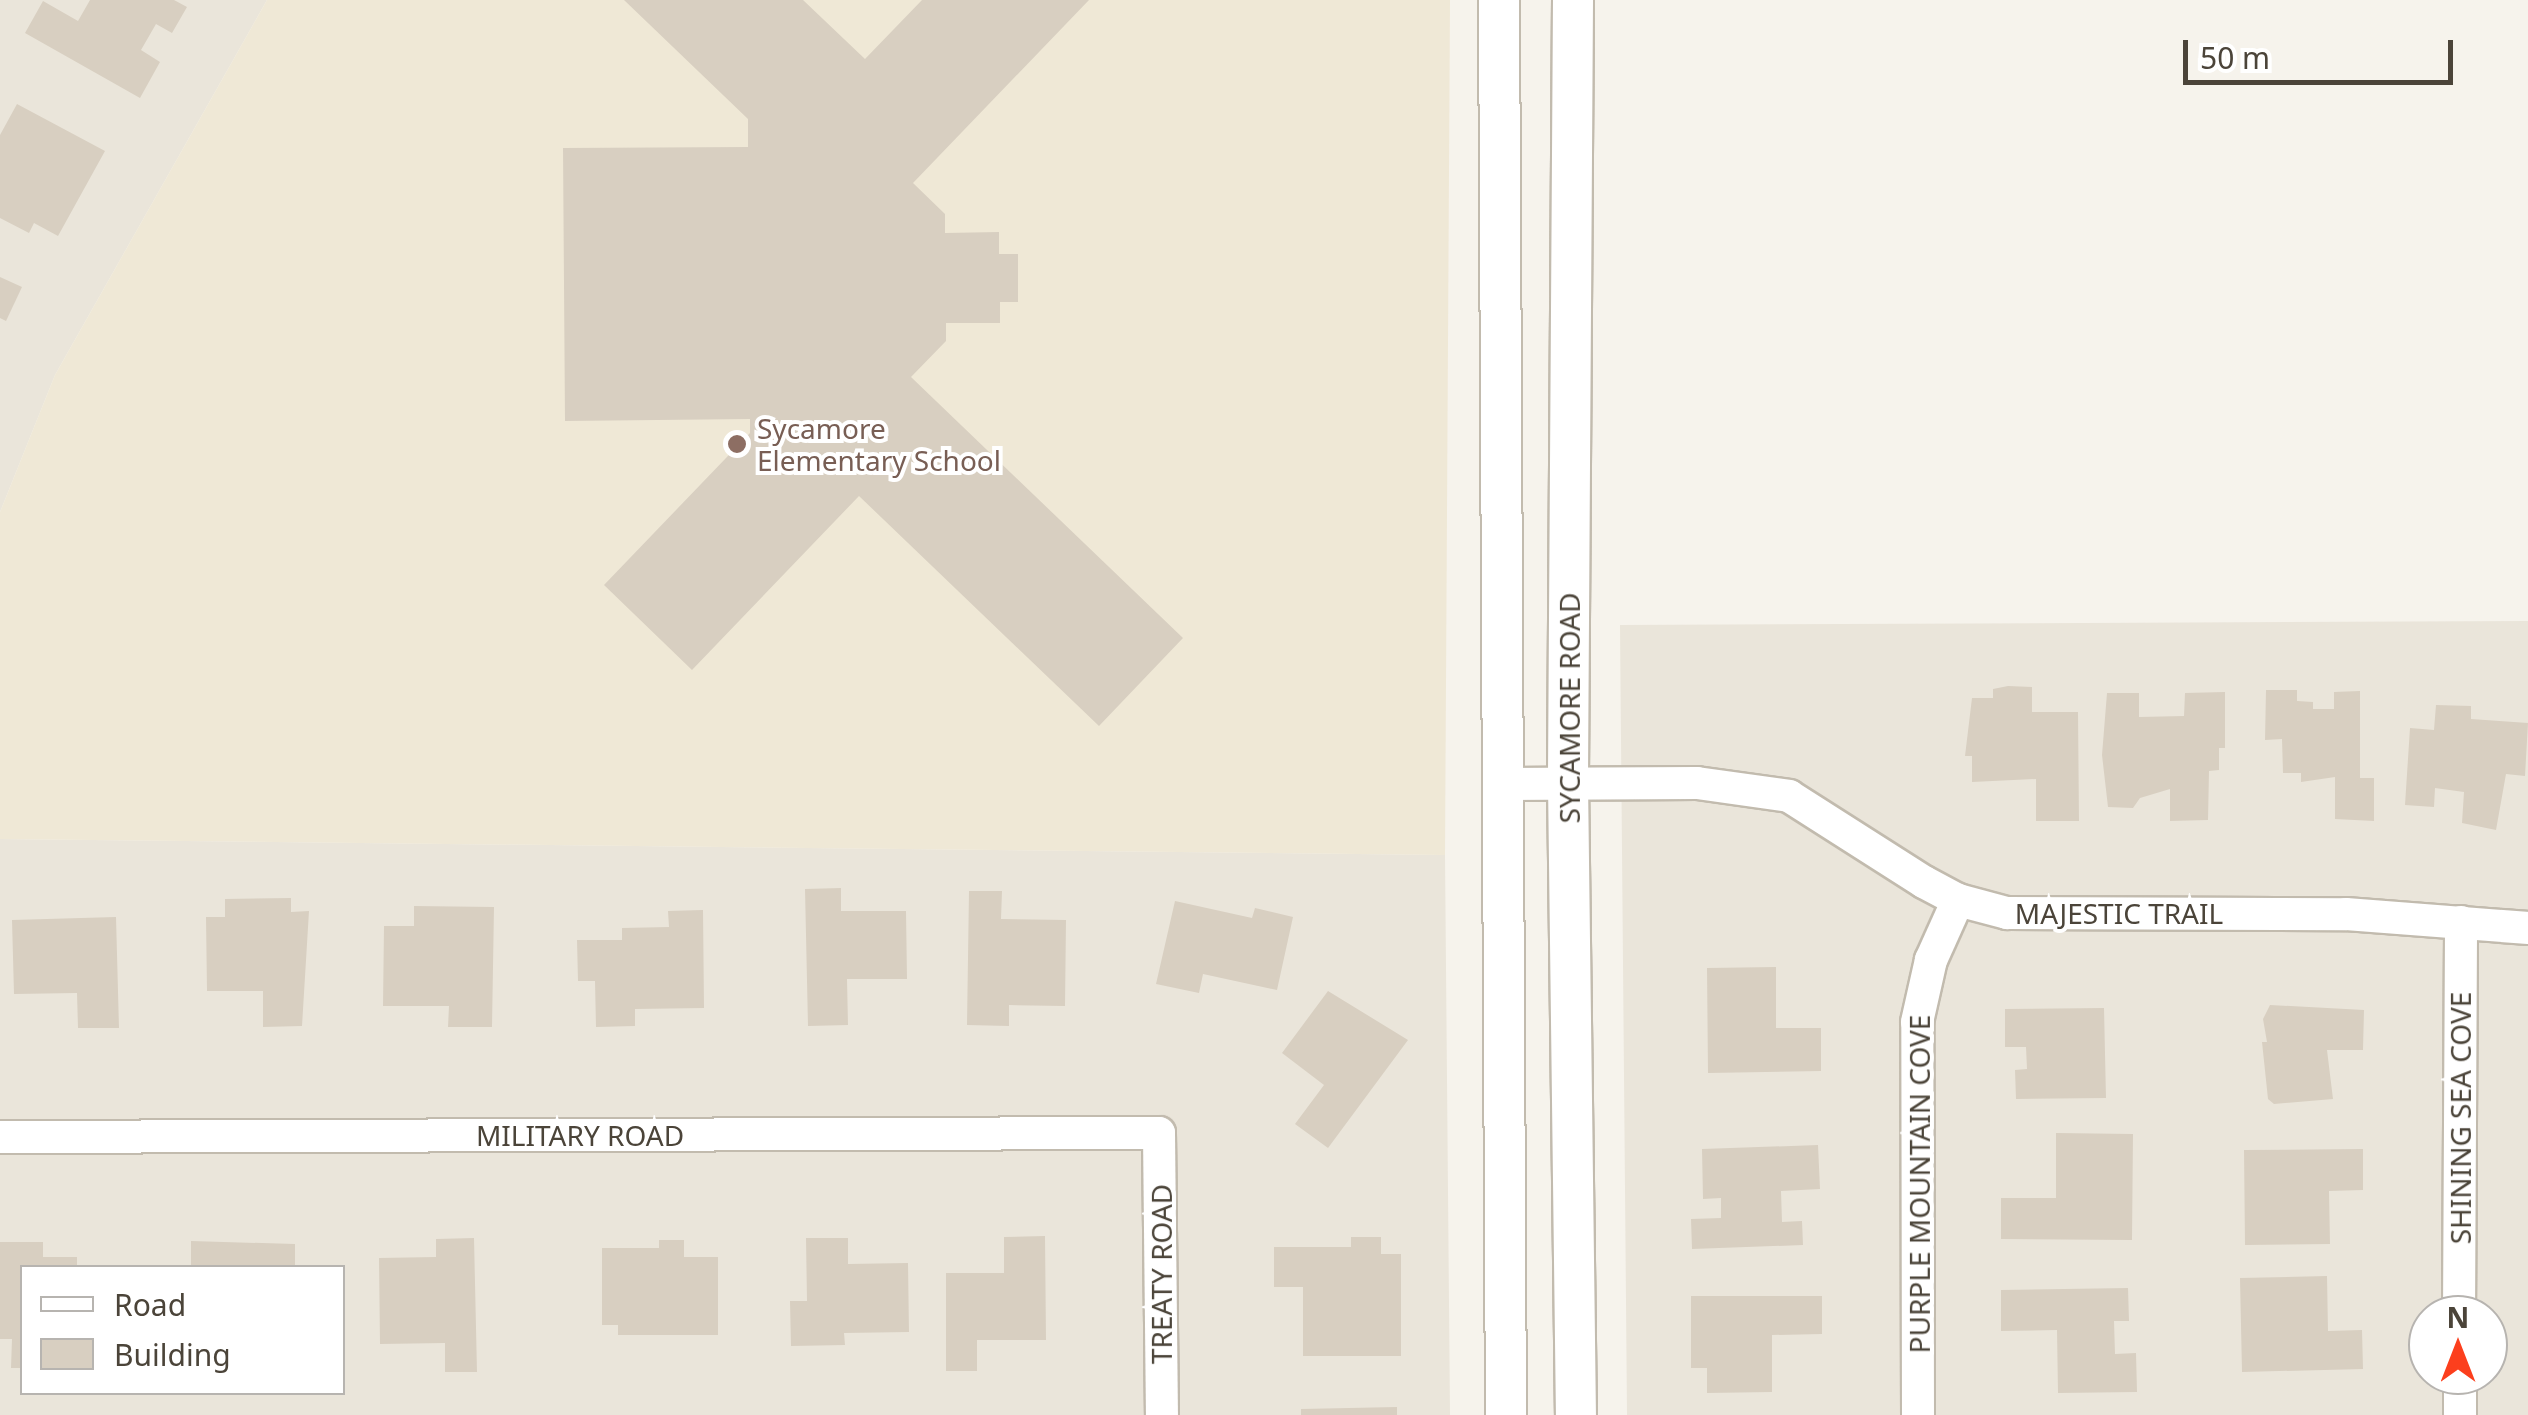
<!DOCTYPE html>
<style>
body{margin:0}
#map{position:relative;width:2528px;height:1415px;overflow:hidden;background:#f6f3ec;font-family:"Noto Sans",sans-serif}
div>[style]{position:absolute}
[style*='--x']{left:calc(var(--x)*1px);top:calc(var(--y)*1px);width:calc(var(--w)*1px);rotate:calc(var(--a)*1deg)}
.residential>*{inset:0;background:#eae5da}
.education>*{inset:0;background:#efe8d6}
.building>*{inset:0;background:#d8cfc1}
.roads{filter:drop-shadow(2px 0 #c2bbae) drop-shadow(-2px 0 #c2bbae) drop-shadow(0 2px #c2bbae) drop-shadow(0 -2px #c2bbae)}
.minor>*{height:32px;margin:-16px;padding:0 16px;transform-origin:16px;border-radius:16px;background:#fff}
.tertiary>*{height:40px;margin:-20px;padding:0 20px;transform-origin:20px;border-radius:20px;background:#fff}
.dots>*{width:28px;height:28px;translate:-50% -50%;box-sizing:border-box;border:5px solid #fff;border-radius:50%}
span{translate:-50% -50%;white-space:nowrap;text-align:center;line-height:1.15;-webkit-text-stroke:8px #fff;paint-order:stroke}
.education-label{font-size:28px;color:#785e54}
.left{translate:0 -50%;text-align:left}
.street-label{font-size:28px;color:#4b4439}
.legend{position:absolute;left:20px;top:1265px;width:325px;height:130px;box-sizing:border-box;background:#fff;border:2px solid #b7b4b0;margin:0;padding:12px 18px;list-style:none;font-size:30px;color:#4b4439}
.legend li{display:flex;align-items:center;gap:20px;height:50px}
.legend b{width:50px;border:2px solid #b7b4b0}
.north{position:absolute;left:2408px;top:1295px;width:100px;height:100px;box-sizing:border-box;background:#fff;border:2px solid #b7b4b0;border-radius:50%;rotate:0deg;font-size:28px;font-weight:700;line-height:40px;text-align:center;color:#4b4439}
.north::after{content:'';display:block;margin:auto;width:35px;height:45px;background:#fc3f1d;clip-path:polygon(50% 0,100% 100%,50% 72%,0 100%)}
.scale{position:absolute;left:2183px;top:40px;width:270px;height:45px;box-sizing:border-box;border:5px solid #4b4439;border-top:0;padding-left:12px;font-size:30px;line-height:35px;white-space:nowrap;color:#4b4439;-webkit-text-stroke:8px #fff;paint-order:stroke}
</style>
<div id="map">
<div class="residential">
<div style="clip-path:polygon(0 0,267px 0,55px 375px,0 512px)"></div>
<div style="clip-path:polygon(evenodd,2528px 621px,2528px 1415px,1627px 1415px,1620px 625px,2528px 621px,2428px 1315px,2488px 1315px,2488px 1375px,2428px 1375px,2428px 1315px)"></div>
<div style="clip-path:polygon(evenodd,0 839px,1445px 855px,1450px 1415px,0 1415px,0 839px,22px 1268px,342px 1268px,342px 1392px,22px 1392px,22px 1268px)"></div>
</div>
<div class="education">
<div style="clip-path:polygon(267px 0,1450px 0,1445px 855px,0 839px,0 512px,55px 375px)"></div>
</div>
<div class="building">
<div style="clip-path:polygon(90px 0,174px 0,187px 7px,172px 33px,156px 24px,141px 50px,160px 62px,140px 98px,25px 33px,43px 1px,78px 21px)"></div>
<div style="clip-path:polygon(624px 0,803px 0,865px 59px,922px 0,1089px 0,913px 183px,945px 214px,945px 233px,999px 232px,999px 254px,1018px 254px,1018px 302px,1000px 302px,1000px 323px,946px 323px,946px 341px,911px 377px,1183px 638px,1099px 726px,859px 496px,692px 670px,604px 585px,750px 433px,750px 419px,565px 421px,563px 148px,748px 147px,748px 119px)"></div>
<div style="clip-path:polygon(17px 104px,105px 151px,58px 236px,34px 223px,29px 233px,0 218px,0 135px)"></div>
<div style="clip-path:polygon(0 277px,22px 287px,6px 321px,0 318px)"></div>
<div style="clip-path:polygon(2008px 686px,2032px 687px,2032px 712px,2078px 712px,2079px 821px,2036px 821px,2036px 779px,1972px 782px,1972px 756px,1965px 756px,1972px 698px,1993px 698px,1993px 689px)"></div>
<div style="clip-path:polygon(2266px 690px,2297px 690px,2297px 701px,2313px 702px,2313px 709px,2334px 709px,2334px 692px,2360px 691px,2360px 778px,2374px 778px,2374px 821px,2335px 819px,2335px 777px,2301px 782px,2301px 773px,2283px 773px,2282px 739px,2265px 740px)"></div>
<div style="clip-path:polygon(2225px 692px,2225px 748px,2219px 748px,2219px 770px,2209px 771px,2208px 820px,2170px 821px,2170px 789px,2140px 798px,2133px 808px,2108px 807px,2102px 755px,2107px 693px,2139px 693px,2139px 717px,2184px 716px,2185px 693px)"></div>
<div style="clip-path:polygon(2436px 705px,2471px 706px,2471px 719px,2528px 723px,2525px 776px,2506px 774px,2496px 830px,2462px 823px,2464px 792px,2435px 788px,2434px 807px,2405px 805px,2410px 728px,2434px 730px)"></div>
<div style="clip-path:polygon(841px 888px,841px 911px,906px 911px,907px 979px,847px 979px,848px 1025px,808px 1026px,805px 889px)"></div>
<div style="clip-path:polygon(969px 891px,1002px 891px,1001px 919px,1066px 920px,1065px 1006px,1009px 1005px,1009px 1026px,967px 1025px)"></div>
<div style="clip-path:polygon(291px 898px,291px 912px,309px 911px,302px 1026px,263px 1027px,263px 991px,207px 991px,206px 917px,225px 917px,225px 899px)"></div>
<div style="clip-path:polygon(1175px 901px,1252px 918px,1255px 908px,1293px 917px,1277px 990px,1203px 974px,1199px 993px,1156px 984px)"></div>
<div style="clip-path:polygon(414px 906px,494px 907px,492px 1027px,448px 1027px,449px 1006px,383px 1006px,384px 926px,414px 926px)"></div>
<div style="clip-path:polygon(703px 910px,704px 1008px,635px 1009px,635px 1026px,596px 1027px,595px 981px,578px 981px,577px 940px,622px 940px,622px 928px,669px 927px,668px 911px)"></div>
<div style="clip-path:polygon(116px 917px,119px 1028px,78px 1028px,77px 993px,14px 994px,12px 920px)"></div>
<div style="clip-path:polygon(1776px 967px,1776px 1028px,1821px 1028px,1821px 1071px,1708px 1073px,1707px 968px)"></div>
<div style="clip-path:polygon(1328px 991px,1408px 1040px,1328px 1148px,1295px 1124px,1324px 1085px,1282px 1053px)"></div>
<div style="clip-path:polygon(2270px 1005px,2364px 1010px,2363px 1050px,2327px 1050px,2333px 1099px,2274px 1104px,2268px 1099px,2262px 1042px,2267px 1042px,2263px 1019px)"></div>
<div style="clip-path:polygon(2104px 1008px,2106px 1098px,2016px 1099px,2015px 1070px,2027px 1069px,2026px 1047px,2005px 1047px,2005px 1009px)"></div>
<div style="clip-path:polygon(2056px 1133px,2133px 1134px,2132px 1240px,2001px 1239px,2001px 1198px,2056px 1198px)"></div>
<div style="clip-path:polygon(1818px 1145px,1820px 1189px,1781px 1191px,1782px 1222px,1802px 1221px,1803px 1245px,1692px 1249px,1691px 1219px,1721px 1218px,1721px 1198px,1703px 1199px,1702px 1149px)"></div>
<div style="clip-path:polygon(2363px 1149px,2363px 1190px,2329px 1191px,2330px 1244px,2245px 1245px,2244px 1150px)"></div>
<div style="clip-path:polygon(1045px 1236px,1046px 1340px,977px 1340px,977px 1371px,946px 1371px,946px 1273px,1004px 1273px,1004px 1237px)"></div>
<div style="clip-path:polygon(1351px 1237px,1381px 1237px,1381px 1254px,1401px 1254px,1401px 1356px,1303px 1356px,1303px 1287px,1274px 1287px,1274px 1247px,1351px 1247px)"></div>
<div style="clip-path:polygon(474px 1238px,477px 1372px,445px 1372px,445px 1343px,380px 1344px,379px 1258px,436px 1257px,436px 1239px)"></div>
<div style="clip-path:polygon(806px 1238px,848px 1238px,848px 1264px,908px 1263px,909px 1332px,844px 1333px,845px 1345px,791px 1346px,790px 1301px,807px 1301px)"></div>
<div style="clip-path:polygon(659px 1240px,684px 1240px,684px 1257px,718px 1257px,718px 1335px,618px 1335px,618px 1325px,602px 1325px,602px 1248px,659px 1248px)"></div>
<div style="clip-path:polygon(191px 1241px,295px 1244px,295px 1268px,191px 1268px)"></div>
<div style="clip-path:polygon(0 1242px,43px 1242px,43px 1257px,77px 1257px,77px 1268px,22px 1268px,22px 1368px,11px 1368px,12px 1339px,0 1339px)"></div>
<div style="clip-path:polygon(2327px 1276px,2328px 1331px,2362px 1330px,2363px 1369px,2242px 1372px,2240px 1278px)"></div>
<div style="clip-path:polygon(2128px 1288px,2129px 1321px,2114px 1321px,2115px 1354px,2136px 1353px,2137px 1392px,2058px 1393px,2057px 1330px,2001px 1331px,2001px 1290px)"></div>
<div style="clip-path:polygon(1691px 1296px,1822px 1296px,1822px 1334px,1772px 1335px,1772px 1392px,1707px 1393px,1707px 1368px,1691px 1368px)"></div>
<div style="clip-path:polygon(1397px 1407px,1397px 1415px,1301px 1415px,1301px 1409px)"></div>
</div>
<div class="roads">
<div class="minor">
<div style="--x:1503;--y:784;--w:194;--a:-0.3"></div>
<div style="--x:1697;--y:783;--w:93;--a:8"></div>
<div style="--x:1789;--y:796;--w:160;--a:32.5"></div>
<div style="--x:1924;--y:882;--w:38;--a:28"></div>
<div style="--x:1958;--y:900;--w:51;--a:14.9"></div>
<div style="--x:2007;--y:913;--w:339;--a:0.2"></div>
<div style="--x:2346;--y:914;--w:183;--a:4.4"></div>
<div style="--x:0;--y:1137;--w:1159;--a:-0.2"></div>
<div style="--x:1159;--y:1133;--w:282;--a:89.4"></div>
<div style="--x:2459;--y:1315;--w:393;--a:-89.7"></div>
<div style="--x:2460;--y:1375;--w:40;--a:90"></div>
<div style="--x:1918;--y:1415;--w:393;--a:-90.1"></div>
<div style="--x:1917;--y:1022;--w:64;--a:-77.3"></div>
<div style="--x:1931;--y:960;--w:66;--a:-65.8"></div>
</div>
<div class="tertiary">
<div style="--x:1499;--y:0;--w:1415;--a:89.72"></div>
<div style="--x:1573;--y:0;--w:782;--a:90.37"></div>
<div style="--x:1568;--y:782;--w:633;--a:89.28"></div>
</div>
</div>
<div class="dots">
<div style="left:737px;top:444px;background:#8d6e63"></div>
</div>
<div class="education-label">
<span class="left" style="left:757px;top:444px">Sycamore<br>Elementary School</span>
</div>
<div class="street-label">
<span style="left:1569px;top:708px;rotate:-90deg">SYCAMORE ROAD</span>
<span style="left:2119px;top:913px">MAJESTIC TRAIL</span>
<span style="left:2460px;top:1118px;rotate:-90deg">SHINING SEA COVE</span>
<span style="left:580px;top:1135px">MILITARY ROAD</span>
<span style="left:1919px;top:1184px;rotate:-90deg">PURPLE MOUNTAIN COVE</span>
<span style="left:1161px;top:1274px;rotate:-90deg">TREATY ROAD</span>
</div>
<ul class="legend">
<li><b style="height:12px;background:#fff"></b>Road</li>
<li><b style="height:28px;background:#d8cfc1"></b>Building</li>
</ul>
<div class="north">N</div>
<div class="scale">50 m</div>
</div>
